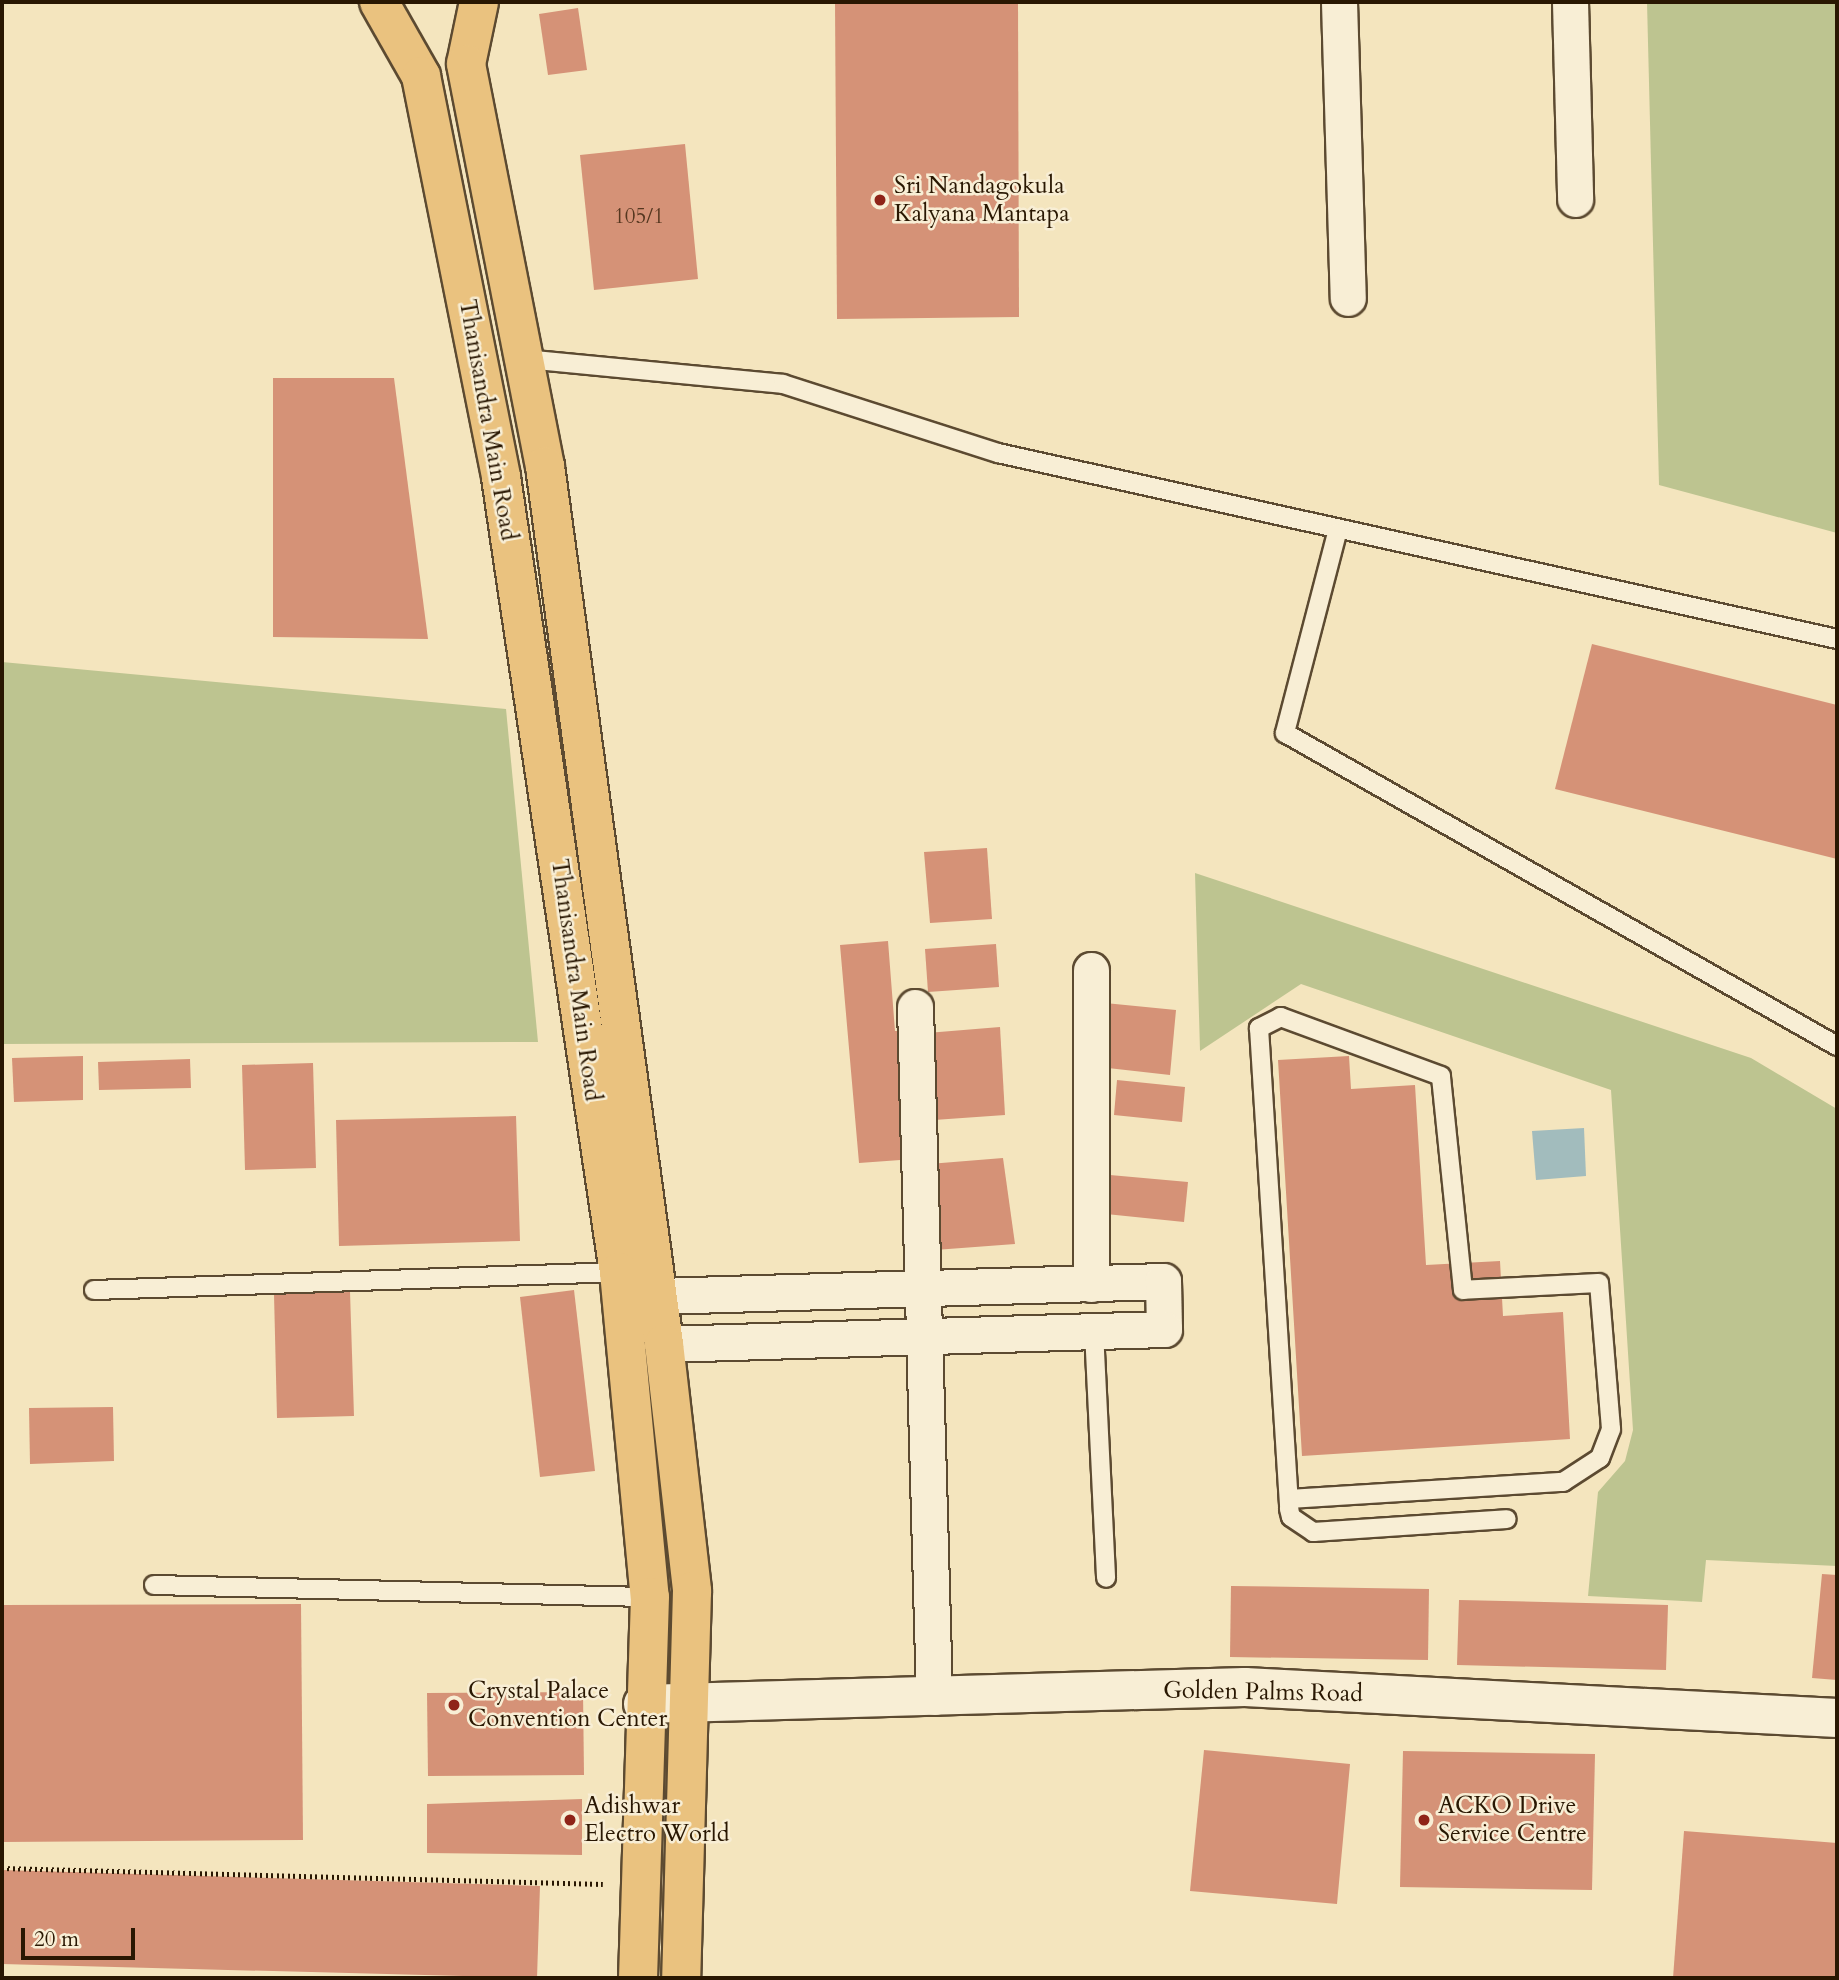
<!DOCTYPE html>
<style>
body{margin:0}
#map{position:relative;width:1839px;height:1980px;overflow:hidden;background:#f4e5be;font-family:Cardo,serif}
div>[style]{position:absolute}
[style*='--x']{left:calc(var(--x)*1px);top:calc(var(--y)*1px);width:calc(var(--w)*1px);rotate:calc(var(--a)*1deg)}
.green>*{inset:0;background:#bdc490}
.water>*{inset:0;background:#a2bcbd}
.building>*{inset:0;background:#d59277}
.path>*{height:4.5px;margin-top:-2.25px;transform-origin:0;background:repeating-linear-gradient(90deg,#291702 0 2px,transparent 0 5.5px)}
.roads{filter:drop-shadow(2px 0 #5c4a31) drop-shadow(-2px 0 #5c4a31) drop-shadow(0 2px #5c4a31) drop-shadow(0 -2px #5c4a31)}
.lane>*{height:18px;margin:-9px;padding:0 9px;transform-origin:9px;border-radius:9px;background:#f8eed5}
.street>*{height:35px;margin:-17.5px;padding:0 17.5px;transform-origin:17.5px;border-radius:17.5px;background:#f8eed5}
.secondary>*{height:38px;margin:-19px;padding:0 19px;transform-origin:19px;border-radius:19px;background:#f8eed5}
.primary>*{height:38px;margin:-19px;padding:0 19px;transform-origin:19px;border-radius:19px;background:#eac27f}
.dots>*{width:19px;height:19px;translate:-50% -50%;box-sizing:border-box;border:4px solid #f8eed5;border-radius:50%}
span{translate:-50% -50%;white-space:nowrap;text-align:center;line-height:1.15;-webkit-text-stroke:5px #f8eed5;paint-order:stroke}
.number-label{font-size:21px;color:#54361f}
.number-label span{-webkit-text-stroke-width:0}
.poi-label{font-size:24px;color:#291702}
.left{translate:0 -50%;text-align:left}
.street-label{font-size:24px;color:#291702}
.frame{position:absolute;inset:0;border:4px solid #291702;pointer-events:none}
.scale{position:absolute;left:21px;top:1928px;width:114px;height:32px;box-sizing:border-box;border:4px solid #291702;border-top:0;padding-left:9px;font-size:21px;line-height:24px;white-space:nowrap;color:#291702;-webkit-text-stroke:5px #f8eed5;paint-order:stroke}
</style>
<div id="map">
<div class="green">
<div style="clip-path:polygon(1647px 2px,1837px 2px,1837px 533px,1659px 485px)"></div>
<div style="clip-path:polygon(2px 662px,506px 709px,538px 1042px,2px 1044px)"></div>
<div style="clip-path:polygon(1195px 873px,1751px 1058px,1837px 1109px,1837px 1566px,1706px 1560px,1702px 1602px,1588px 1596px,1598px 1492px,1625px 1461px,1633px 1430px,1611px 1090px,1301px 984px,1200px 1051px)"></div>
</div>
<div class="water">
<div style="clip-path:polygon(1584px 1128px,1586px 1176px,1536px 1180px,1532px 1131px)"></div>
</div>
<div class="building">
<div style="clip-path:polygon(835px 2px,1018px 2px,1019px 317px,837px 319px)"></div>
<div style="clip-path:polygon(578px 8px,587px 70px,548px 75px,539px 14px)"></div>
<div style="clip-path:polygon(685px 144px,698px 279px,594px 290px,580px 155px)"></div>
<div style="clip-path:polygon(273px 378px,394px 378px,428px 639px,273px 637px)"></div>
<div style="clip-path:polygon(1592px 644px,1837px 705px,1837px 859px,1555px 789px)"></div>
<div style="clip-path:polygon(987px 848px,992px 919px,930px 923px,924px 852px)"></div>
<div style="clip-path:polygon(888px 941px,895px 1031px,905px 1031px,914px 1159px,859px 1163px,840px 945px)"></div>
<div style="clip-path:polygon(996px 944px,999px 987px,928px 992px,925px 949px)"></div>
<div style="clip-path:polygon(1105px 1003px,1176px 1010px,1170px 1075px,1099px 1067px)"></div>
<div style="clip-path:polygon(1000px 1027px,1005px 1115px,934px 1120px,927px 1033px)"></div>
<div style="clip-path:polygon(83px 1056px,83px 1100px,14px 1102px,12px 1058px)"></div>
<div style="clip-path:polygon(1349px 1056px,1351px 1089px,1415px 1085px,1426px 1265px,1500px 1261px,1503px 1316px,1563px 1312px,1570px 1439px,1302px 1456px,1278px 1060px)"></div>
<div style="clip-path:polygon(190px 1059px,191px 1088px,99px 1090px,98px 1062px)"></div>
<div style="clip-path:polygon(313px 1063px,316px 1168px,245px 1170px,242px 1065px)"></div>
<div style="clip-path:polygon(1117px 1080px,1185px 1087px,1182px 1122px,1114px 1115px)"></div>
<div style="clip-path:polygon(516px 1116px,520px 1241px,339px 1246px,336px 1120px)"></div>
<div style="clip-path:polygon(1003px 1158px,1015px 1244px,935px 1250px,929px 1164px)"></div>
<div style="clip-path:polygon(1110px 1175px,1188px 1182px,1184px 1222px,1106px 1214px)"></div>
<div style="clip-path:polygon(574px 1290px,595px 1471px,540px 1477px,520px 1297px)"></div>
<div style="clip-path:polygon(350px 1292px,354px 1416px,277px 1418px,274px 1294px)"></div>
<div style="clip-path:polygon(113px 1407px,114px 1461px,30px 1464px,29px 1408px)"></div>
<div style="clip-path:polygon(1822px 1574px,1837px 1575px,1837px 1680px,1812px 1678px)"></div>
<div style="clip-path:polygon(1231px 1586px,1429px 1589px,1428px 1660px,1230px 1657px)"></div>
<div style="clip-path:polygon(1459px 1600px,1668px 1605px,1666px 1670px,1457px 1665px)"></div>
<div style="clip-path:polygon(301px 1604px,303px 1840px,2px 1842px,2px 1605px)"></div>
<div style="clip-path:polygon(583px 1692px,584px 1775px,428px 1776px,427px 1693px)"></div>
<div style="clip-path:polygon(1204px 1750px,1350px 1764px,1337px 1904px,1190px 1891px)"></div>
<div style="clip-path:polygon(1403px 1751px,1595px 1754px,1592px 1890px,1400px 1887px)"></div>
<div style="clip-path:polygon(582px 1799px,582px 1855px,427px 1853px,427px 1804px)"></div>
<div style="clip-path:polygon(1684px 1831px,1837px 1843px,1837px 1978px,1673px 1978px)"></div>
<div style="clip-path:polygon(2px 1870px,540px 1886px,537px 1978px,2px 1964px)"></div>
</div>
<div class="path">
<div style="--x:2;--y:1868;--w:601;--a:1.52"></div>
</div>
<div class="roads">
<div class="lane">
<div style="--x:525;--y:359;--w:259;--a:5.5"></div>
<div style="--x:783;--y:384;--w:226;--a:17.8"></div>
<div style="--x:998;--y:453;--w:859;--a:12.5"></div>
<div style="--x:1337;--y:533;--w:207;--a:104.6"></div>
<div style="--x:1285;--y:733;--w:635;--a:29.55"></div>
<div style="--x:94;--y:1290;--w:525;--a:-1.96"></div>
<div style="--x:1094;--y:1331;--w:247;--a:87.2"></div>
<div style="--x:1289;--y:1499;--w:275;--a:-3.6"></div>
<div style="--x:1563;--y:1482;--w:44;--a:-33"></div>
<div style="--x:1600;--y:1458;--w:31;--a:-69"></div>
<div style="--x:1611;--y:1429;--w:146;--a:-94.7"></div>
<div style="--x:1599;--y:1283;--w:136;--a:177.1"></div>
<div style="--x:1463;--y:1290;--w:215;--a:-95.9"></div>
<div style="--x:1441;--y:1076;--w:171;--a:-159.8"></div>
<div style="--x:1281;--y:1017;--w:25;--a:153"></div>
<div style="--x:1259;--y:1028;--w:482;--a:86.4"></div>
<div style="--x:1289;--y:1509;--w:8;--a:76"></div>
<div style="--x:1291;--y:1517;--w:27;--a:34"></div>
<div style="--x:1313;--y:1532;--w:194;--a:-3.8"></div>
<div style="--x:154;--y:1585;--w:496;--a:1.4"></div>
</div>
<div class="street">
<div style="--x:1339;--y:2;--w:296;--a:88.3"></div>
<div style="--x:1570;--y:2;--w:197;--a:88.5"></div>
<div style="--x:1091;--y:970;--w:314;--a:90"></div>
<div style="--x:915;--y:1007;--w:690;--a:88.42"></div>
<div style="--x:658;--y:1296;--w:505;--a:-1.7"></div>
<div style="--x:1163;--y:1281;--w:48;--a:88.8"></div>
<div style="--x:1164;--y:1329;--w:500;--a:178.28"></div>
</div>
<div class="secondary">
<div style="--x:643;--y:1704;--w:602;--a:-1.62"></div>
<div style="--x:1245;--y:1687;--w:593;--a:3"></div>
</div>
<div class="primary">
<div style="--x:379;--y:2;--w:85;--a:60.4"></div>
<div style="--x:421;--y:76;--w:409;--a:78.7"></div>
<div style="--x:501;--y:477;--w:804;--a:81.56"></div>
<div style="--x:619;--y:1272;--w:326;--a:84.6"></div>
<div style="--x:650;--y:1597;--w:381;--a:91.8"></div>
<div style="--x:479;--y:2;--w:63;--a:101.8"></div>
<div style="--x:466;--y:64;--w:410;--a:78.9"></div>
<div style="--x:545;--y:466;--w:886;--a:82.28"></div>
<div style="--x:664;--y:1344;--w:249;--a:83.5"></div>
<div style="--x:692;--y:1591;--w:387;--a:91.6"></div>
</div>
</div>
<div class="dots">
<div style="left:880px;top:200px;background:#8f2418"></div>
<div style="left:454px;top:1705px;background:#8f2418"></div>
<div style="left:570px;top:1820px;background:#8f2418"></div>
<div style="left:1424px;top:1820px;background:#8f2418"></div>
</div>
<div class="number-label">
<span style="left:639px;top:217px">105/1</span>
</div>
<div class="poi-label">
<span class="left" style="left:894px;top:200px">Sri Nandagokula<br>Kalyana Mantapa</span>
<span class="left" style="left:468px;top:1705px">Crystal Palace<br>Convention Center</span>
<span class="left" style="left:584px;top:1820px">Adishwar<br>Electro World</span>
<span class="left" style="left:1438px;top:1820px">ACKO Drive<br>Service Centre</span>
</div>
<div class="street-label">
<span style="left:488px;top:420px;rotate:80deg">Thanisandra Main Road</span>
<span style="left:576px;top:980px;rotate:82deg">Thanisandra Main Road</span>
<span style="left:1263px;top:1692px;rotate:1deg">Golden Palms Road</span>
</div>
<div class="frame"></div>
<div class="scale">20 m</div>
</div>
